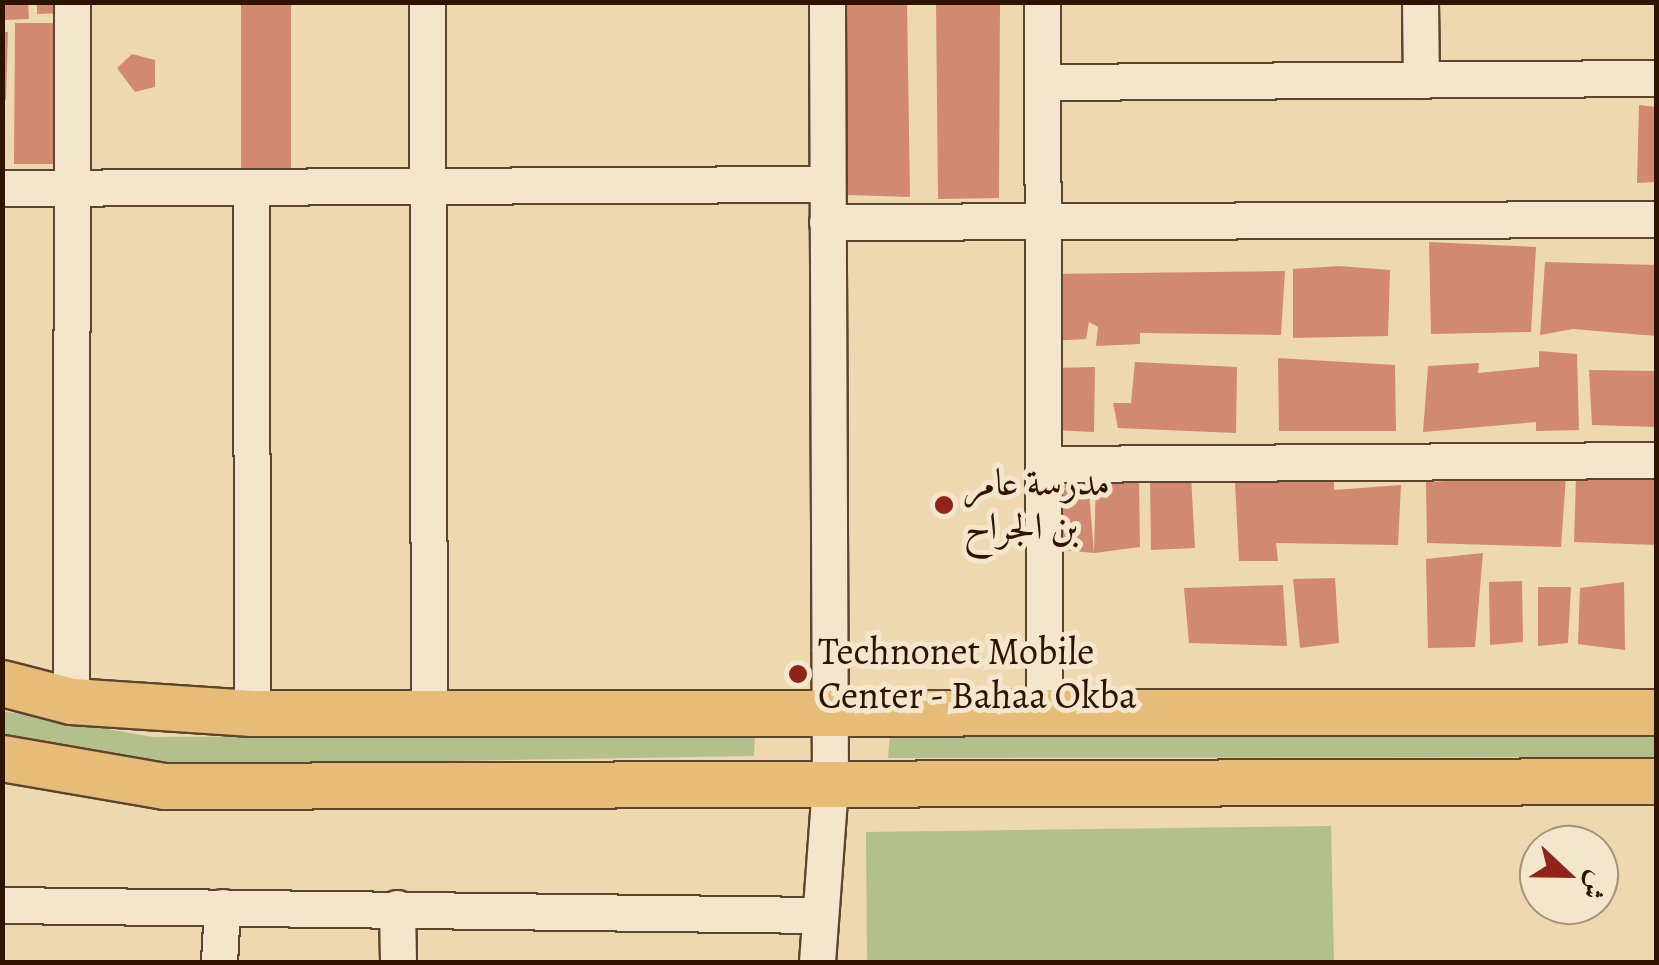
<!DOCTYPE html>
<meta charset="utf-8">
<style>
body{margin:0}
#map{position:relative;width:1659px;height:965px;overflow:hidden;background:#edd8b0;font-family:Alegreya,Amiri,serif}
div>[style]{position:absolute}
[style*='--x']{left:calc(var(--x)*1px);top:calc(var(--y)*1px);width:calc(var(--w)*1px);rotate:calc(var(--a)*1deg)}
.green>*{inset:0;background:#b4bf8e}
.building>*{inset:0;background:#d18972}
.roads{filter:drop-shadow(2px 0 #5e442c) drop-shadow(-2px 0 #5e442c) drop-shadow(0 2px #5e442c) drop-shadow(0 -2px #5e442c)}
.minor>*{height:35px;margin:-17.5px;padding:0 17.5px;transform-origin:17.5px;border-radius:17.5px;background:#f3e6cc}
.major>*{height:45px;margin:-22.5px;padding:0 22.5px;transform-origin:22.5px;border-radius:22.5px;background:#e6bc78}
.dots>*{width:28px;height:28px;translate:-50% -50%;box-sizing:border-box;border:5px solid #f3e6cc;border-radius:50%}
span{translate:-50% -50%;white-space:nowrap;text-align:center;line-height:1.15;-webkit-text-stroke:10px #f3e6cc;paint-order:stroke}
.poi-label{font-size:38px;color:#2e1300}
.left{translate:0 -50%;text-align:left}
.frame{position:absolute;inset:0;border:5px solid #2e1300;pointer-events:none}
.north{position:absolute;left:1519px;top:825px;width:100px;height:100px;box-sizing:border-box;background:#f3e6cc;border:2px solid #a4927a;border-radius:50%;rotate:112deg;font-size:28px;font-weight:700;line-height:40px;text-align:center;color:#2e1300}
.north::after{content:'';display:block;margin:auto;width:35px;height:45px;background:#8f2418;clip-path:polygon(50% 0,100% 100%,50% 72%,0 100%)}
</style>
<div id="map">
<div class="green">
<div style="clip-path:polygon(3px 711px,153px 737px,755px 734px,754px 756px,152px 766px,3px 739px)"></div>
<div style="clip-path:polygon(890px 734px,1656px 735px,1656px 757px,888px 758px)"></div>
<div style="clip-path:polygon(1331px 826px,1334px 962px,867px 962px,866px 832px)"></div>
</div>
<div class="building">
<div style="clip-path:polygon(2px 2px,28px 2px,29px 19px,2px 20px)"></div>
<div style="clip-path:polygon(37px 2px,62px 2px,62px 13px,37px 14px)"></div>
<div style="clip-path:polygon(241px 2px,291px 2px,291px 171px,241px 171px)"></div>
<div style="clip-path:polygon(844px 2px,907px 2px,910px 197px,848px 195px)"></div>
<div style="clip-path:polygon(936px 2px,1000px 2px,999px 198px,938px 199px)"></div>
<div style="clip-path:polygon(15px 23px,57px 23px,56px 164px,14px 164px)"></div>
<div style="clip-path:polygon(2px 32px,8px 32px,6px 100px,2px 99px)"></div>
<div style="clip-path:polygon(132px 54px,155px 60px,155px 87px,135px 92px,117px 68px)"></div>
<div style="clip-path:polygon(1639px 105px,1656px 107px,1656px 182px,1637px 183px)"></div>
<div style="clip-path:polygon(1429px 242px,1536px 247px,1531px 332px,1431px 334px)"></div>
<div style="clip-path:polygon(1545px 262px,1656px 265px,1656px 336px,1573px 329px,1540px 335px)"></div>
<div style="clip-path:polygon(1339px 266px,1390px 270px,1388px 336px,1293px 338px,1293px 269px)"></div>
<div style="clip-path:polygon(1285px 271px,1281px 335px,1140px 333px,1140px 344px,1096px 346px,1098px 327px,1089px 322px,1086px 339px,1050px 341px,1050px 274px)"></div>
<div style="clip-path:polygon(1539px 351px,1577px 354px,1579px 430px,1536px 431px,1536px 422px,1423px 432px,1428px 366px,1479px 363px,1478px 373px,1539px 367px)"></div>
<div style="clip-path:polygon(1278px 358px,1395px 365px,1396px 431px,1279px 431px)"></div>
<div style="clip-path:polygon(1135px 362px,1237px 367px,1236px 433px,1118px 428px,1113px 403px,1131px 403px)"></div>
<div style="clip-path:polygon(1095px 367px,1094px 432px,1051px 430px,1050px 368px)"></div>
<div style="clip-path:polygon(1589px 370px,1656px 371px,1656px 427px,1592px 425px)"></div>
<div style="clip-path:polygon(1191px 476px,1195px 548px,1151px 550px,1150px 478px)"></div>
<div style="clip-path:polygon(1334px 476px,1334px 490px,1401px 485px,1398px 545px,1276px 543px,1278px 561px,1239px 561px,1235px 482px)"></div>
<div style="clip-path:polygon(1566px 476px,1561px 547px,1427px 543px,1426px 482px)"></div>
<div style="clip-path:polygon(1051px 477px,1088px 480px,1094px 553px,1096px 480px,1139px 479px,1140px 547px,1094px 553px,1054px 549px)"></div>
<div style="clip-path:polygon(1576px 479px,1656px 479px,1656px 545px,1574px 542px)"></div>
<div style="clip-path:polygon(1483px 553px,1475px 647px,1428px 648px,1426px 559px)"></div>
<div style="clip-path:polygon(1335px 578px,1339px 643px,1300px 648px,1293px 579px)"></div>
<div style="clip-path:polygon(1522px 581px,1523px 642px,1490px 645px,1489px 582px)"></div>
<div style="clip-path:polygon(1624px 582px,1625px 650px,1578px 644px,1580px 588px)"></div>
<div style="clip-path:polygon(1283px 585px,1287px 646px,1189px 643px,1184px 588px)"></div>
<div style="clip-path:polygon(1538px 587px,1571px 587px,1568px 643px,1538px 646px)"></div>
</div>
<div class="roads">
<div class="minor">
<div style="--x:427;--y:2;--w:708;--a:89.84"></div>
<div style="--x:1042;--y:2;--w:711;--a:89.84"></div>
<div style="--x:1420;--y:2;--w:78;--a:89.3"></div>
<div style="--x:1042;--y:82;--w:614;--a:-0.37"></div>
<div style="--x:251;--y:187;--w:526;--a:89.89"></div>
<div style="--x:2;--y:188;--w:825;--a:-0.28"></div>
<div style="--x:827;--y:222;--w:829;--a:-0.21"></div>
<div style="--x:1044;--y:464;--w:612;--a:-0.37"></div>
<div style="--x:71;--y:701;--w:699;--a:-89.92"></div>
<div style="--x:2;--y:905;--w:815;--a:0.7"></div>
<div style="--x:397;--y:908;--w:54;--a:88.9"></div>
<div style="--x:219;--y:962;--w:55;--a:-86.9"></div>
<div style="--x:817;--y:962;--w:175;--a:-85.8"></div>
<div style="--x:830;--y:787;--w:785;--a:-90.22"></div>
</div>
<div class="major">
<div style="--x:2;--y:683;--w:71;--a:14.6"></div>
<div style="--x:71;--y:701;--w:181;--a:3.8"></div>
<div style="--x:252;--y:713;--w:1404;--a:-0.04"></div>
<div style="--x:2;--y:758;--w:164;--a:9.8"></div>
<div style="--x:164;--y:786;--w:1492;--a:-0.19"></div>
</div>
</div>
<div class="dots">
<div style="left:944px;top:505px;background:#8f2418"></div>
<div style="left:798px;top:674px;background:#8f2418"></div>
</div>
<div class="poi-label">
<span class="left" style="left:964px;top:505px">مدرسة عامر<br>بن الجراح</span>
<span class="left" style="left:818px;top:674px">Technonet Mobile<br>Center - Bahaa Okba</span>
</div>
<div class="frame"></div>
<div class="north">ش</div>
</div>
